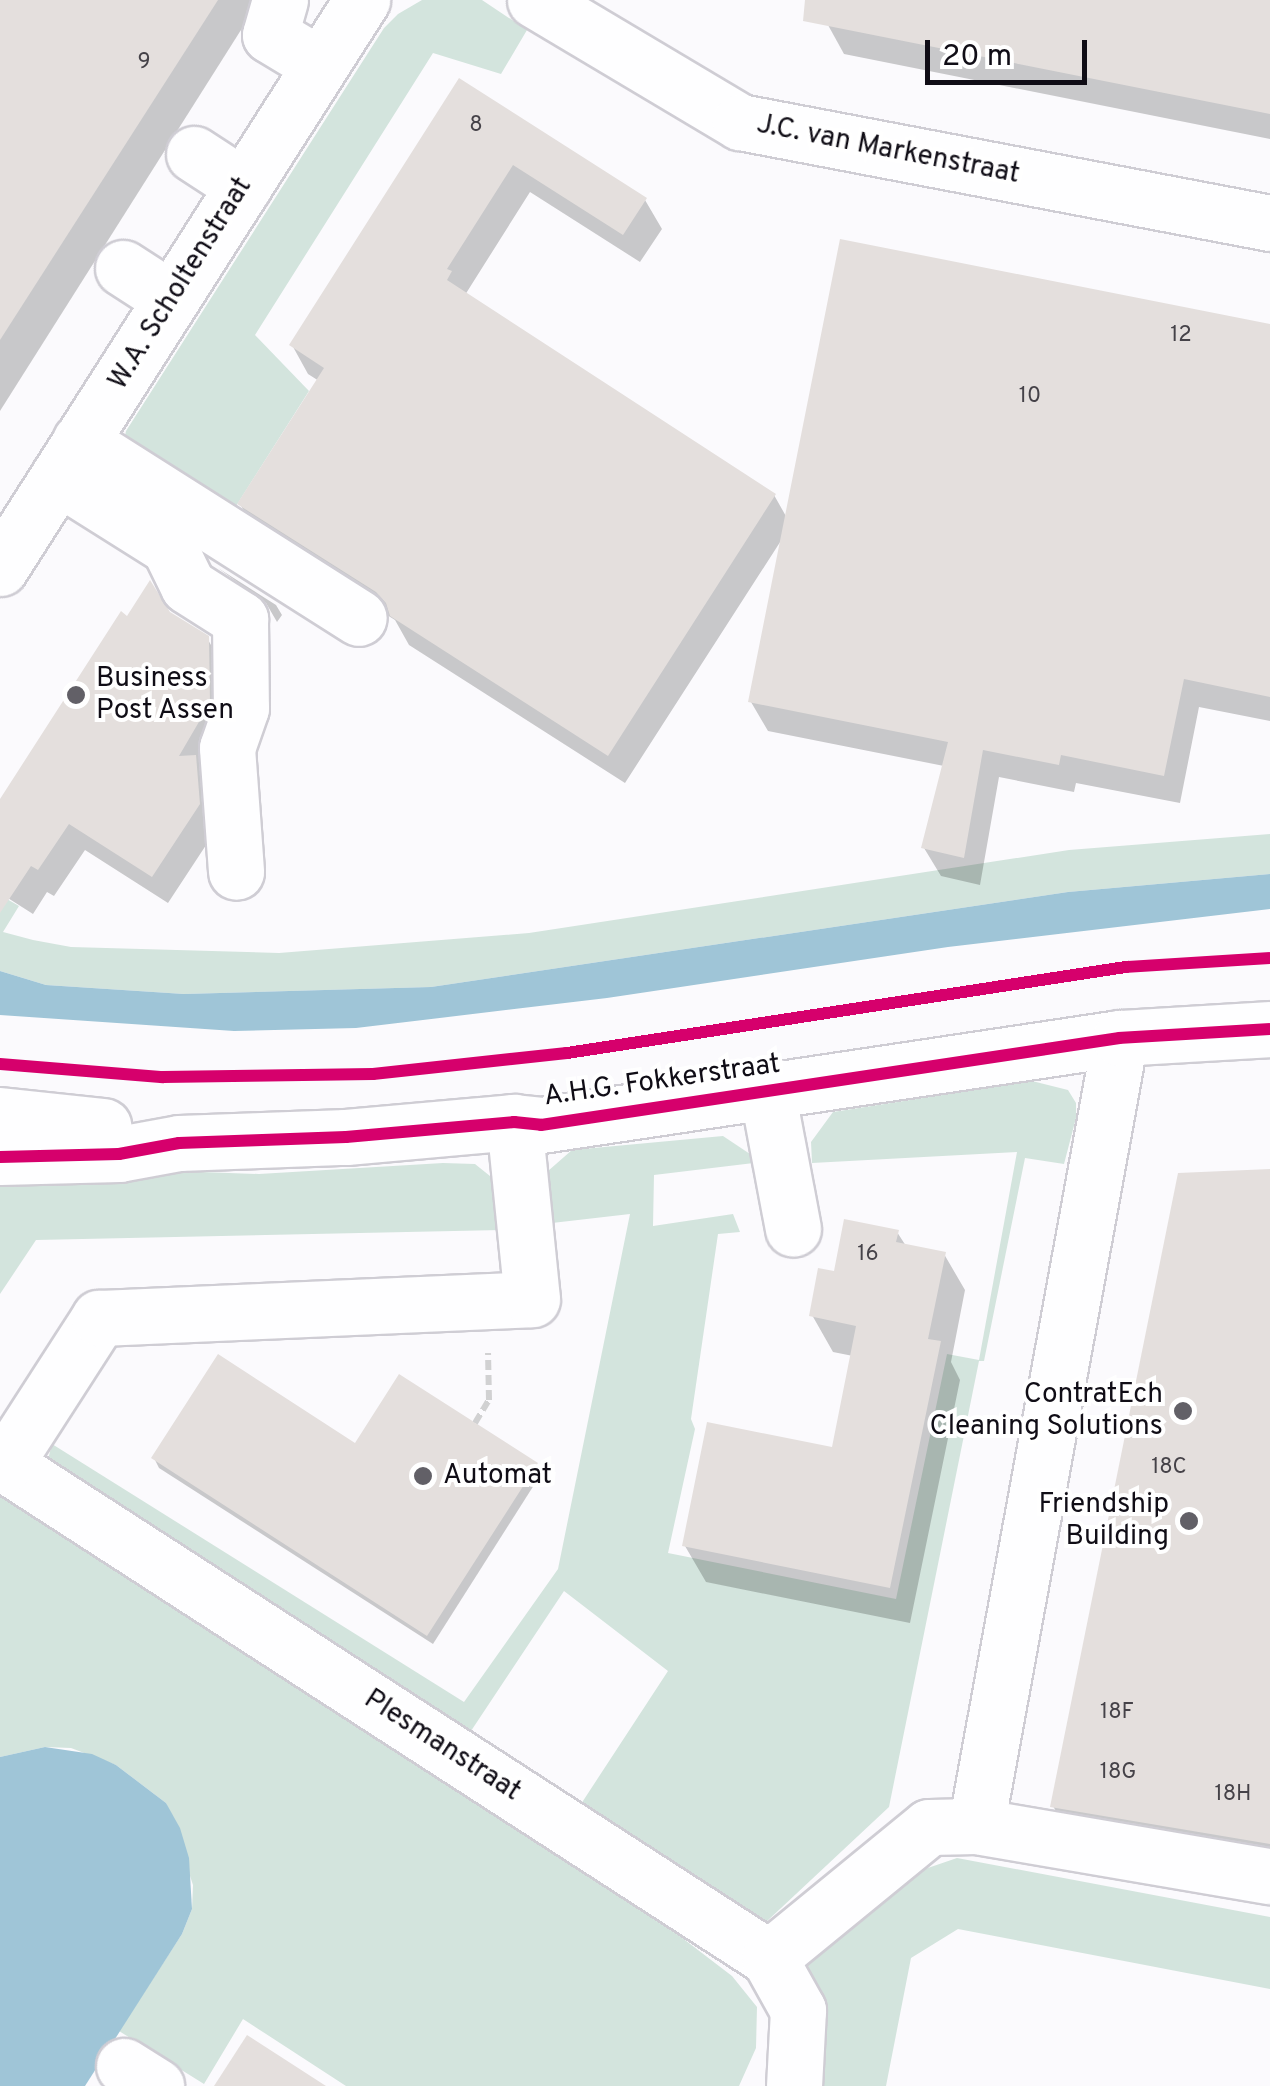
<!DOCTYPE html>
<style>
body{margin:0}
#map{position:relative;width:1270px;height:2086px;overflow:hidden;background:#fbfafd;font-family:Overpass,sans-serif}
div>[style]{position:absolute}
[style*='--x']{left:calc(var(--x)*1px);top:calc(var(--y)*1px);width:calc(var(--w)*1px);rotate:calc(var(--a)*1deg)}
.green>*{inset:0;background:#d3e4dd}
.water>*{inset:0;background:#9fc5d7}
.shadow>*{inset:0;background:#0003}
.building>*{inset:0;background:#e4dfdd}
.path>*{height:6px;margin-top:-3px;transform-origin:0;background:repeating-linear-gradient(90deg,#d1d1d2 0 10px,transparent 0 15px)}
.roads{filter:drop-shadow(2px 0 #cfcdd4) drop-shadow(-2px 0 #cfcdd4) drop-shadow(0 2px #cfcdd4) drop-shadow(0 -2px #cfcdd4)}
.minor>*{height:55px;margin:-27.5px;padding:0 27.5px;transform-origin:27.5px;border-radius:27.5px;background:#fefeff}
.cycleway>*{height:12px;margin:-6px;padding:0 6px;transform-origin:6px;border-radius:6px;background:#d6006c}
.dots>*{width:28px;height:28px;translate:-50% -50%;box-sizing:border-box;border:5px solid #fff;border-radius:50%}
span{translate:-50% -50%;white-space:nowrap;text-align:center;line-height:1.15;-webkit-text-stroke:8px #fff;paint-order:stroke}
.number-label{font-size:22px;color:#454248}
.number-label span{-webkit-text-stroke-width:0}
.street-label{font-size:28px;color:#100d16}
.poi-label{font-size:28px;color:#100d16}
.left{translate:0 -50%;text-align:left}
.right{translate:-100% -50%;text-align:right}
.scale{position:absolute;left:925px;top:40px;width:162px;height:45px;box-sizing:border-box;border:5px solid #100d16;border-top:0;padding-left:12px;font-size:30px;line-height:35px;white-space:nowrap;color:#100d16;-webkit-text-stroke:8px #fff;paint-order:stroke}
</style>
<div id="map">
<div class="green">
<div style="clip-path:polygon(422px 0,482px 0,527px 30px,501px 74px,433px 53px,255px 335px,309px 391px,231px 514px,124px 440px,126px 431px,384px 28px,398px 14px)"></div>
<div style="clip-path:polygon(1270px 834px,1270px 874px,1068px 892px,431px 987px,184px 994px,46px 985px,0 971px,0 895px,19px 906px,3px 932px,33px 940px,71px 947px,279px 953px,529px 933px,1069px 850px)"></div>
<div style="clip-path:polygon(1032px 1081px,1068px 1090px,1076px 1103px,1076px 1118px,1064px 1164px,1025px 1158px,984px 1361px,979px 1361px,889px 1807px,765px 1923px,581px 1804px,668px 1671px,564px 1591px,469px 1734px,46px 1467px,52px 1444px,464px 1702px,558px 1569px,630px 1214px,552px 1223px,548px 1171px,572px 1150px,723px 1136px,762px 1162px,654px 1175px,653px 1226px,733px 1214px,740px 1232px,718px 1234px,691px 1419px,695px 1429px,668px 1553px,896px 1599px,947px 1354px,979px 1360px,1017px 1152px,812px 1163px,811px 1142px,833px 1112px)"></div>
<div style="clip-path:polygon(443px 1163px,475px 1164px,490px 1176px,498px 1195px,501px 1230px,36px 1240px,0 1294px,0 1185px,119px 1182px,119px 1169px,259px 1174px)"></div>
<div style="clip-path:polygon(0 1494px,681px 1937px,732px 1976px,757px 2007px,756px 2048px,739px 2086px,346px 2086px,243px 2019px,204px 2084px,119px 2031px,182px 1934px,192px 1909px,193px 1885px,166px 1803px,116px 1765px,71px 1748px,45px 1747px,0 1757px)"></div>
<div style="clip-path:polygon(957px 1858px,1270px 1917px,1270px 1989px,958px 1929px,911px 1958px,886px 2086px,821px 2086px,820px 2014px,806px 1969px,812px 1949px,922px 1870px)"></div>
</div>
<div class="water">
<div style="clip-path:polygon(1270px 874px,1270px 909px,948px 947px,607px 998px,356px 1028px,234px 1031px,0 1015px,0 971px,46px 985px,184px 994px,431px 987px,1068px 892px)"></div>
<div style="clip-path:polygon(45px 1747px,92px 1754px,116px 1765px,166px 1803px,180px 1828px,189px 1858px,192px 1909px,182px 1934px,85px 2086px,0 2086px,0 1757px)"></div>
</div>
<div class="shadow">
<div style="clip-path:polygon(0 0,260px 0,0 411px)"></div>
<div style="clip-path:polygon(833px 0,1270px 0,1270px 139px,844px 54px,828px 25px)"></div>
<div style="clip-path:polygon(460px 82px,645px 200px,662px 229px,640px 262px,530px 192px,465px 295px,774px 495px,787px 518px,1270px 327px,1270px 721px,1199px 707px,1180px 803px,1076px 783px,1074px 792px,999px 777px,980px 885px,941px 876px,924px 848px,944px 766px,768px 731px,751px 702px,784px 536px,625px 783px,409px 645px,395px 620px,257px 533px,240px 504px,319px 381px,308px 374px,292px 345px)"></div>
<div style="clip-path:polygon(218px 568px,276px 605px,282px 615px,277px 622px,266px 603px)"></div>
<div style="clip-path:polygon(169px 614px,207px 638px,223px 666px,214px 833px,168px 903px,85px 850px,54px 896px,47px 892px,33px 914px,0 893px,0 800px,128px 619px)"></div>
<div style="clip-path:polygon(1270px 1172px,1270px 1878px,1074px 1843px,1053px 1806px)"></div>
<div style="clip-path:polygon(897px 1232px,906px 1246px,944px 1254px,965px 1290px,951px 1362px,960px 1380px,910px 1623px,706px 1582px,685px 1546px,834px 1450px,853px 1356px,833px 1352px,812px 1315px,836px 1274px)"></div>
<div style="clip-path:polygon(356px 1446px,536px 1465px,541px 1474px,433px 1644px,159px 1468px,154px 1458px)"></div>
</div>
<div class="building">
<div style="clip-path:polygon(0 0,218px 0,0 340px)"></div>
<div style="clip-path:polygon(805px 0,1270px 0,1270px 114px,803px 21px)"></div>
<div style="clip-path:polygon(459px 78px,647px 198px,623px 235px,513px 165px,447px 269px,452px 271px,447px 280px,776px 494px,608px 756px,390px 616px,386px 603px,376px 592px,237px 504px,324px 368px,289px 345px)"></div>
<div style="clip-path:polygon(840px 239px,1270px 324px,1270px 697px,1184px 679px,1164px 776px,1061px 755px,1059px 765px,983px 750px,964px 858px,921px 848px,948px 742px,748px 702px)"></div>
<div style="clip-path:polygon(150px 580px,170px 612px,209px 636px,210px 703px,179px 756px,196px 755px,200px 804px,152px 877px,69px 824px,38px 870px,31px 866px,0 913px,0 799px,121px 611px,127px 616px)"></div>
<div style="clip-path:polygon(1270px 1169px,1270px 1844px,1050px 1807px,1178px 1173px)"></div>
<div style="clip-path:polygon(844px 1219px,899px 1230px,896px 1242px,946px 1252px,928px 1339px,941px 1341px,890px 1588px,682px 1546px,707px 1422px,832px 1447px,856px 1326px,809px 1316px,818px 1268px,834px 1271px)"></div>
<div style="clip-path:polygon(218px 1354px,355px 1443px,399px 1374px,538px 1463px,427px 1636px,151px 1458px)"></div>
<div style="clip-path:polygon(247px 2035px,326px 2086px,214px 2086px)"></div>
</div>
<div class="path">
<div style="--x:475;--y:1423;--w:27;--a:-59"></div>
<div style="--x:489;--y:1400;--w:47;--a:-91.2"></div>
</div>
<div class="roads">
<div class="minor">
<div style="--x:280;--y:0;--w:36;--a:106"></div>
<div style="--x:270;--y:35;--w:58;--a:31"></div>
<div style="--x:535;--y:0;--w:239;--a:30.8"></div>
<div style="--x:740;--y:122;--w:540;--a:10.79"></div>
<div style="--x:194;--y:154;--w:59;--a:33.1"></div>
<div style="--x:123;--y:268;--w:57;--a:32.9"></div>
<div style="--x:80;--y:441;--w:330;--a:32.4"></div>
<div style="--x:58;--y:477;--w:131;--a:32.2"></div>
<div style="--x:169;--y:547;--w:43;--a:64"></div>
<div style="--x:188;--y:586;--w:62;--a:32.4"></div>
<div style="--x:240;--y:619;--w:89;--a:89.4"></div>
<div style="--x:241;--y:708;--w:42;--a:109.3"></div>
<div style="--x:227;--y:748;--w:124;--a:85.8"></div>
<div style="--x:0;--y:568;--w:674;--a:-57.49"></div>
<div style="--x:1120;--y:1038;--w:801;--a:100.36"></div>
<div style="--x:976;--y:1826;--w:298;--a:9.7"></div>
<div style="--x:767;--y:1091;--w:140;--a:79.3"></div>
<div style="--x:0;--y:1115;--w:104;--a:6.1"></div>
<div style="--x:0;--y:1157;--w:119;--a:-1.4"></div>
<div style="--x:119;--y:1154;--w:61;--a:-10.4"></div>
<div style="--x:179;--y:1143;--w:167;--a:-2.1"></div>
<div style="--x:346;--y:1137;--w:169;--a:-5.1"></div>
<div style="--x:514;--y:1122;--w:27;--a:6"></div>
<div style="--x:541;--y:1125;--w:585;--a:-8.55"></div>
<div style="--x:1120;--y:1038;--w:150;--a:-3.4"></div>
<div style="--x:0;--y:1461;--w:916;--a:32.87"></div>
<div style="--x:769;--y:1958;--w:60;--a:60.9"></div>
<div style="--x:798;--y:2010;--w:76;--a:93"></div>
<div style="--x:5;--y:1464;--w:174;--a:-57.2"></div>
<div style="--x:99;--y:1318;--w:433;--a:-2.5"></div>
<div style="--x:532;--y:1299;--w:178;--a:-95.8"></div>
<div style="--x:769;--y:1958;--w:207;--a:-39.3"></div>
<div style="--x:929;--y:1827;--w:47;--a:-1.2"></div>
<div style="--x:124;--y:2066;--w:38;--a:32"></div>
</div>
</div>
<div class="cycleway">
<div style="--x:0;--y:1064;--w:164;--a:4.6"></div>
<div style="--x:163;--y:1077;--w:210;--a:-0.8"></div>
<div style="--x:373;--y:1074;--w:195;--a:-6.2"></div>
<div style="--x:567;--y:1053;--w:566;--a:-8.75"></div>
<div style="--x:1126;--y:967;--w:144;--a:-3.6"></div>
<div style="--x:0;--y:1157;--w:119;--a:-1.4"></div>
<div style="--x:119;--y:1154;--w:61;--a:-10.4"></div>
<div style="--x:179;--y:1143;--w:167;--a:-2.1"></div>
<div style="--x:346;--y:1137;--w:169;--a:-5.1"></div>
<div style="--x:514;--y:1122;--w:27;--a:6"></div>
<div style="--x:541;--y:1125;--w:585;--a:-8.55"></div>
<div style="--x:1120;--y:1038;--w:150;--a:-3.4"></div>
</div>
<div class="dots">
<div style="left:76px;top:695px;background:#626067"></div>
<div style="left:1183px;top:1411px;background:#626067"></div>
<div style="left:423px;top:1476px;background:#626067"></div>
<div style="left:1189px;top:1521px;background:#626067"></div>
</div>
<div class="number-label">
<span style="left:144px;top:63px">9</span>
<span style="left:476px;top:126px">8</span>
<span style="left:1181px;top:336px">12</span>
<span style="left:1030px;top:397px">10</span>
<span style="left:868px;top:1255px">16</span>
<span style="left:1169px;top:1468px">18C</span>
<span style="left:1117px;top:1713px">18F</span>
<span style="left:1118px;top:1773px">18G</span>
<span style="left:1233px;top:1795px">18H</span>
</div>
<div class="street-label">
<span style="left:888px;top:150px;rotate:11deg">J.C. van Markenstraat</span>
<span style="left:181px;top:284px;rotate:-58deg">W.A. Scholtenstraat</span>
<span style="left:662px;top:1081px;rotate:-8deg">A.H.G. Fokkerstraat</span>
<span style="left:442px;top:1746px;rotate:33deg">Plesmanstraat</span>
</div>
<div class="poi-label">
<span class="left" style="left:96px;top:695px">Business<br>Post Assen</span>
<span class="right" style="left:1163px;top:1411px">ContratEch<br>Cleaning Solutions</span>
<span class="left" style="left:443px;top:1476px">Automat</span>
<span class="right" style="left:1169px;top:1521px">Friendship<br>Building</span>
</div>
<div class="scale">20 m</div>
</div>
